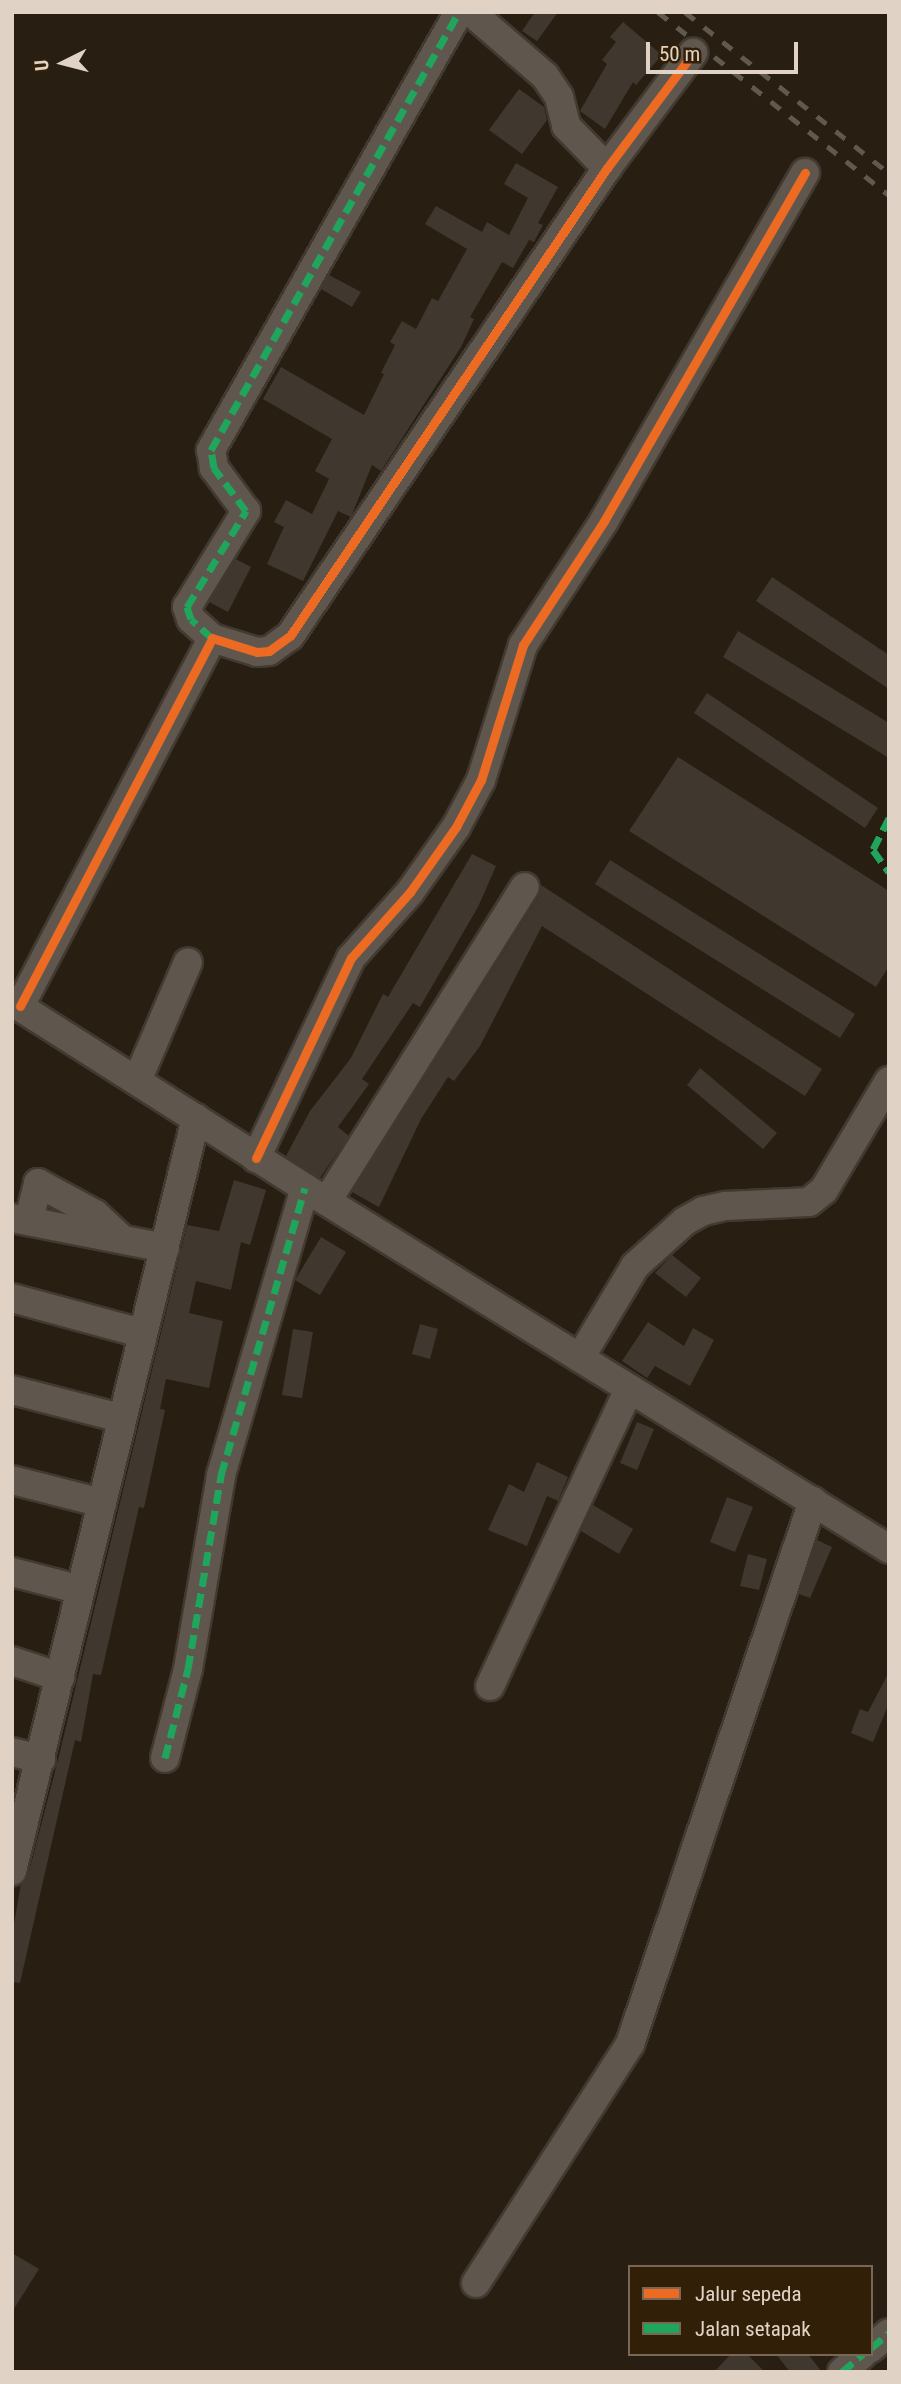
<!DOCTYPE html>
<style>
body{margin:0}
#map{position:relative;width:901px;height:2384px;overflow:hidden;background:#281e12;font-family:"Roboto Condensed",sans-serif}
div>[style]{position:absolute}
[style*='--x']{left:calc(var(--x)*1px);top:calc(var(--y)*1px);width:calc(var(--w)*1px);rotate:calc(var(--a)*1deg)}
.building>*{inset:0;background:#40382e}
.roads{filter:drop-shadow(2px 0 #423a31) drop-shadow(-2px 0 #423a31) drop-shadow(0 2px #423a31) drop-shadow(0 -2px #423a31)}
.minor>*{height:28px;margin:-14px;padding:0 14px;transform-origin:14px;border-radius:14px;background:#5f574e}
.rail>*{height:5px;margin-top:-2.5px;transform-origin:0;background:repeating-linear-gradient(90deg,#60594e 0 12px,transparent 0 24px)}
.quiet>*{height:7px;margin-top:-3.5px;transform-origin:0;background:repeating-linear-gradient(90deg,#20a55d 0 14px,transparent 0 21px)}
.cycleway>*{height:9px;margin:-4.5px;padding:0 4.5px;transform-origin:4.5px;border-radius:4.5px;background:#ed6a23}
span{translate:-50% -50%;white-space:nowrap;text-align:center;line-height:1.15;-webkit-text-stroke:5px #321f08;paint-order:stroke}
.frame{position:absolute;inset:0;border:14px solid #e0d3c6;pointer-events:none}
.legend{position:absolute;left:628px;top:2265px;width:245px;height:91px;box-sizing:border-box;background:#321f08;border:2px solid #786754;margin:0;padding:9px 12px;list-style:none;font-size:21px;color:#e0d3c6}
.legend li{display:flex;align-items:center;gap:14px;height:35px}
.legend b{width:35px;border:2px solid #786754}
.north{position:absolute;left:28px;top:28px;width:70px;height:70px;-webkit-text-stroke:5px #321f08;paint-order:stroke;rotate:264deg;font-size:19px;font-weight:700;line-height:28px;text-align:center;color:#e0d3c6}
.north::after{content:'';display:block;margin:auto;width:24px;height:32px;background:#e0d3c6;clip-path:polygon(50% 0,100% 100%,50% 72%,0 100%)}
.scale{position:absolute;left:646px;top:42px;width:152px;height:32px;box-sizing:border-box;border:4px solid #e0d3c6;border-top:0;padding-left:9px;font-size:21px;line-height:24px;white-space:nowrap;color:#e0d3c6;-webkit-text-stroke:5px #321f08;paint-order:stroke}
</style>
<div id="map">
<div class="building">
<div style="clip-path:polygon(535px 12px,558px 12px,537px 41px,522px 31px)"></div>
<div style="clip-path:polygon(623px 22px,662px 55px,636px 85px,633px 82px,605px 129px,580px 111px,607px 64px,602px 60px,616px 42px,610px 37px)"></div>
<div style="clip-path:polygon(519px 89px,544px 107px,547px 120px,522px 154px,489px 130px)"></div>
<div style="clip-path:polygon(516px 163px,558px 187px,538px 223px,543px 225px,534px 242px,529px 240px,513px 268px,502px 262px,470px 317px,474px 319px,461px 347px,381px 471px,372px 465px,351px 517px,338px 511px,303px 581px,267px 564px,284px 527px,274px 522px,286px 500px,312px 514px,329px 479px,315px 471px,332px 439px,263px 399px,281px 367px,364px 415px,384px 374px,381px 373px,395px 345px,390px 342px,402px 321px,416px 329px,432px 298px,438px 301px,467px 249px,425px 224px,436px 206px,482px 232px,487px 222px,509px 235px,528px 198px,504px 184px)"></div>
<div style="clip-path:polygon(329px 275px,361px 292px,352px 307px,321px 289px)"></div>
<div style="clip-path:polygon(236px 559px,251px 567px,228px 612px,209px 602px)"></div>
<div style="clip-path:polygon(772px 577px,889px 655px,889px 689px,756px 601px)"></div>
<div style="clip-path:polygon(738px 631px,889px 723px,889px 758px,723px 657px)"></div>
<div style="clip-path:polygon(707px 693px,878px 808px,865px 828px,694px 713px)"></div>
<div style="clip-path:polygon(678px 757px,889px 891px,889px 966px,876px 987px,629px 831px)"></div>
<div style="clip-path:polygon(472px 854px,496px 866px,478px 907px,420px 1007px,413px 1003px,362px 1079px,369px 1084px,338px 1127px,349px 1136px,320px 1178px,286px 1156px,310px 1111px,351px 1058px,383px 994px,388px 997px)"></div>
<div style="clip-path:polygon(610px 860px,855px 1014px,840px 1038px,595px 884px)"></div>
<div style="clip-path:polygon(541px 885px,822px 1069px,805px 1096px,542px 926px,480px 1046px,454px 1081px,448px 1077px,421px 1119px,379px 1207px,352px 1192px,539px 896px)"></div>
<div style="clip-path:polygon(700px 1068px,777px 1133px,763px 1149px,687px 1085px)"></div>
<div style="clip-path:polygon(234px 1180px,266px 1190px,250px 1245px,241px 1242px,231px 1290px,196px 1281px,189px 1313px,223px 1321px,209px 1388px,166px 1379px,160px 1409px,165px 1410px,144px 1508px,139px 1507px,101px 1675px,93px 1674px,81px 1742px,75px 1740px,20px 1983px,12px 1982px,12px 1935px,21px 1884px,28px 1875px,57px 1764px,187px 1225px,219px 1231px)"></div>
<div style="clip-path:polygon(321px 1237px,346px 1252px,320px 1295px,295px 1280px)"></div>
<div style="clip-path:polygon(672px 1255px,701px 1278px,686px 1297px,655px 1273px)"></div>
<div style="clip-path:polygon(648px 1322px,684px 1346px,693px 1328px,714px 1340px,690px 1386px,655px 1366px,647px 1378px,622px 1361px)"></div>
<div style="clip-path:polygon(420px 1324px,438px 1329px,430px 1359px,412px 1354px)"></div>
<div style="clip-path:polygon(293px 1329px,313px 1332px,302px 1398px,282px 1395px)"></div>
<div style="clip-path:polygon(637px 1422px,654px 1429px,637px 1470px,620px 1463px)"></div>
<div style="clip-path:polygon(537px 1462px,568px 1477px,558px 1501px,547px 1496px,527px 1546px,488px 1530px,509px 1484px,524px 1492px)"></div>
<div style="clip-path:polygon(727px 1497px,753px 1507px,735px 1552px,710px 1542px)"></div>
<div style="clip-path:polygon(593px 1505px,633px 1529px,619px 1554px,581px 1531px)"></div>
<div style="clip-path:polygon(817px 1540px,832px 1547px,810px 1598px,799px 1594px)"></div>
<div style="clip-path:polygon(748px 1554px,767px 1559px,759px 1590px,740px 1586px)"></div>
<div style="clip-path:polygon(889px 1672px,889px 1703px,873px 1742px,851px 1733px,860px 1709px,868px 1712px)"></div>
<div style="clip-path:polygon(12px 2253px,39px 2269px,12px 2312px)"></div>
<div style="clip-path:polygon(731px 2354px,747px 2354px,765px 2372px,714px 2372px)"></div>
<div style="clip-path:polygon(776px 2354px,808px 2354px,822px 2372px,790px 2372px)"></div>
</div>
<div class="roads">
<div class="minor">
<div style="--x:471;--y:12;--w:98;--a:40.9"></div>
<div style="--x:545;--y:76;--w:25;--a:56"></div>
<div style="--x:559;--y:97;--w:30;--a:76"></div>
<div style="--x:566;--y:126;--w:59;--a:45.7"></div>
<div style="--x:212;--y:638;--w:28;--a:-138"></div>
<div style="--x:191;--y:619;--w:13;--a:-108"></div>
<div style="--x:187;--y:607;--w:113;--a:-58.4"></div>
<div style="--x:246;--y:511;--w:54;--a:-126.7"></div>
<div style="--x:214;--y:468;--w:18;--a:-99"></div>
<div style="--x:211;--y:450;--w:503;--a:-60.48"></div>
<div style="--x:12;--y:1002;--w:347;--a:32.4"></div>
<div style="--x:305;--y:1188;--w:687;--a:31.72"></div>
<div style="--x:20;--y:1006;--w:415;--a:-62.4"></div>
<div style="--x:212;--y:638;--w:47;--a:17.3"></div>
<div style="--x:257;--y:652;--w:12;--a:-5"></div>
<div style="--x:269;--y:651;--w:26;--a:-36"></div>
<div style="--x:290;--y:636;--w:565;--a:-55.89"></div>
<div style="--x:607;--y:168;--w:144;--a:-53.2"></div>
<div style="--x:137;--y:1081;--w:129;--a:-66.8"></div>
<div style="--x:256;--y:1158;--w:221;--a:-64.6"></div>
<div style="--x:351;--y:958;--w:89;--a:-48.2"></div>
<div style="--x:410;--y:892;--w:80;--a:-54.7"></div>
<div style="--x:456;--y:827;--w:53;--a:-62"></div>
<div style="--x:481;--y:780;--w:141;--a:-72.7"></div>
<div style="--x:523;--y:645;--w:148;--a:-56.8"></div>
<div style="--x:604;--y:521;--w:402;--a:-60"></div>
<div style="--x:327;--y:1201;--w:371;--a:-57.8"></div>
<div style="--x:12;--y:1218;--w:156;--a:11.1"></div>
<div style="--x:29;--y:1220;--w:38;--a:-76"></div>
<div style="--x:38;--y:1183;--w:65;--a:28.5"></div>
<div style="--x:95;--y:1214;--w:33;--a:43"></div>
<div style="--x:12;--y:1298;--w:134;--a:15.2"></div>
<div style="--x:580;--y:1358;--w:107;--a:-59.1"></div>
<div style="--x:635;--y:1266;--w:67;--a:-42"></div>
<div style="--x:685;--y:1221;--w:21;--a:-29"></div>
<div style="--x:703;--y:1211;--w:23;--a:-13"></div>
<div style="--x:725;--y:1206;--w:84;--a:-2.7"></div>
<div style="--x:809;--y:1202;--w:19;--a:-39"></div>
<div style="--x:824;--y:1190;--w:127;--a:-59.2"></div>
<div style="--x:12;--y:1390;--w:112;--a:14.5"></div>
<div style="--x:12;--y:1480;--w:93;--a:14.3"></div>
<div style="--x:12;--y:1572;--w:71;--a:14.6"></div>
<div style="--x:12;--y:1661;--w:51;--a:18.4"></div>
<div style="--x:490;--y:1686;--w:328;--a:-64.9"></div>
<div style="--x:12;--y:1752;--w:30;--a:14"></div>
<div style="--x:165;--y:1758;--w:92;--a:-75.5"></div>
<div style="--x:188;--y:1669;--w:197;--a:-80.3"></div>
<div style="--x:221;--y:1475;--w:299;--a:-73.7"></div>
<div style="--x:12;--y:1871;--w:775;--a:-76.27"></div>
<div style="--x:476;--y:2283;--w:284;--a:-57.2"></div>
<div style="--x:630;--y:2044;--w:573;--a:-71.38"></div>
<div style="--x:871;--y:2348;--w:23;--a:-40"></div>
<div style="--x:842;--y:2372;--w:28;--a:-41"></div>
</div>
</div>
<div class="rail">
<div style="--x:658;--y:12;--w:295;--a:38.4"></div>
<div style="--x:685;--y:12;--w:260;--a:38.3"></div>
</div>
<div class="quiet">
<div style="--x:212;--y:638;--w:28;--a:-138"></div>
<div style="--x:191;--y:619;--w:13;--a:-108"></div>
<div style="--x:187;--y:607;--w:113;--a:-58.4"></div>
<div style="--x:246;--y:511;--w:54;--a:-126.7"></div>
<div style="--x:214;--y:468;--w:18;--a:-99"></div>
<div style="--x:211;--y:450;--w:503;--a:-60.48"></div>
<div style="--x:889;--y:818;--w:36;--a:117"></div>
<div style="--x:873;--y:850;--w:27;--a:54"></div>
<div style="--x:165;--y:1758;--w:92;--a:-75.5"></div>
<div style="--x:188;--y:1669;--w:197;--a:-80.3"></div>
<div style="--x:221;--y:1475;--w:299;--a:-73.7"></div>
<div style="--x:871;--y:2348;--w:23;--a:-40"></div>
<div style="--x:842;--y:2372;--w:28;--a:-41"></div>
</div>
<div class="cycleway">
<div style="--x:20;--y:1006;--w:415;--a:-62.4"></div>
<div style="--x:212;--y:638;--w:47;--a:17.3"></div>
<div style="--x:257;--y:652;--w:12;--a:-5"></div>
<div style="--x:269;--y:651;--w:26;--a:-36"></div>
<div style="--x:290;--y:636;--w:565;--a:-55.89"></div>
<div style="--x:607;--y:168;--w:144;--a:-53.2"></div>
<div style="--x:256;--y:1158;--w:221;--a:-64.6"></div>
<div style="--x:351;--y:958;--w:89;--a:-48.2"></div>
<div style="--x:410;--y:892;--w:80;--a:-54.7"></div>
<div style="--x:456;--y:827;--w:53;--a:-62"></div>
<div style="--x:481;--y:780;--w:141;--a:-72.7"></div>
<div style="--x:523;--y:645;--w:148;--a:-56.8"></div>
<div style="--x:604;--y:521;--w:402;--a:-60"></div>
</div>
<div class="frame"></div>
<ul class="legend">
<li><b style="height:9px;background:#ed6a23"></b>Jalur sepeda</li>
<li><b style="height:9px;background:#20a55d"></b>Jalan setapak</li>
</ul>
<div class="north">U</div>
<div class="scale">50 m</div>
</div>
